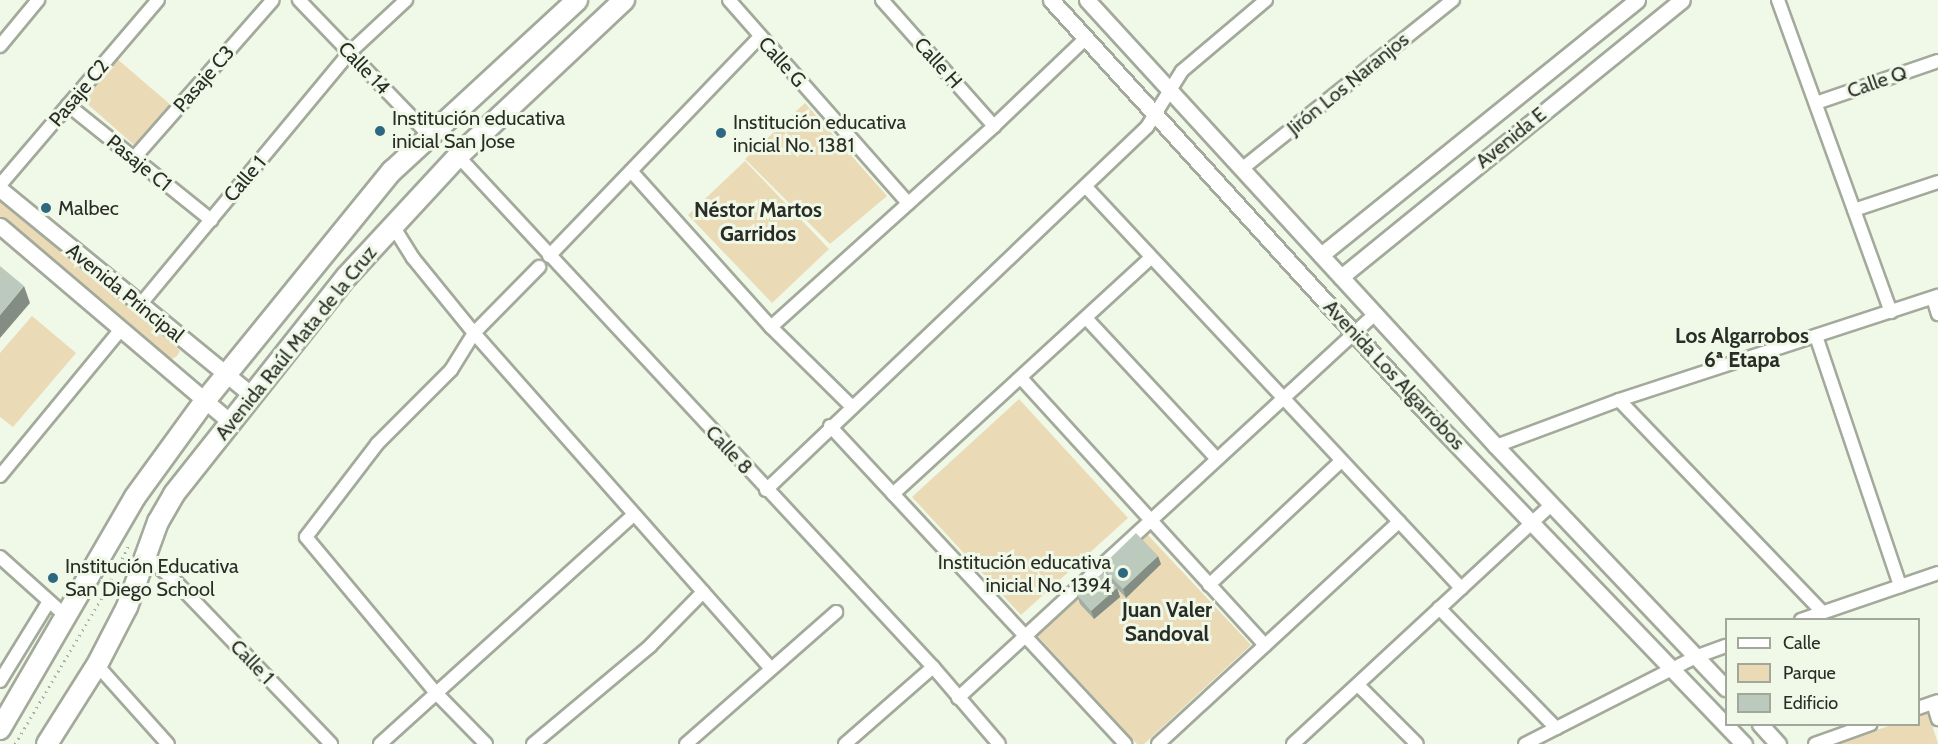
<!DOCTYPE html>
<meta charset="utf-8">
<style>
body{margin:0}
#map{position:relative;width:1938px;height:744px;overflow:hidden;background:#f0f8e8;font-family:Cabin,sans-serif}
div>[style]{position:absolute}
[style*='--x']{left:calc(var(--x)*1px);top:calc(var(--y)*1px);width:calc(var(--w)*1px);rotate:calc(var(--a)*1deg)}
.green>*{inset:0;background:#eadab6}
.path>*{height:3px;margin-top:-1.5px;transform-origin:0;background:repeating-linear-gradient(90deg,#aab1a4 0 1.5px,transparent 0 6px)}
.roads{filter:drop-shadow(2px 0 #a3aa9b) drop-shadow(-2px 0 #a3aa9b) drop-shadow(0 2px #a3aa9b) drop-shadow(0 -2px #a3aa9b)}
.minor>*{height:12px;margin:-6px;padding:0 6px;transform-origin:6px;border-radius:6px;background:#fff}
.tertiary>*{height:15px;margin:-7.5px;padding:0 7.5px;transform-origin:7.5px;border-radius:7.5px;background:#fff}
.primary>*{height:20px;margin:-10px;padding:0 10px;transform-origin:10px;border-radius:10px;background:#fff}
.wall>*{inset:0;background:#a2ada3}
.shaded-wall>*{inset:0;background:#848d84}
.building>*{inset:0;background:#bcc9bd}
.dots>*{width:16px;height:16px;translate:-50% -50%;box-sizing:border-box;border:3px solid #f0f8e8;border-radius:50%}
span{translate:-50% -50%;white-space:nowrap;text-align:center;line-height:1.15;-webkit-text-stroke:6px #f0f8e8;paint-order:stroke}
.street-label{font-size:20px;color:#2a2d27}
.poi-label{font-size:20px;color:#2a2d27}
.left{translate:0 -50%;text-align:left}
.right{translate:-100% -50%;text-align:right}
.neighbourhood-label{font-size:21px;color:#2a2d27;font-weight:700}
.legend{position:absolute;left:1725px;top:618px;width:195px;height:108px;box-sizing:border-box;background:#f0f8e8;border:2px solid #a1a79b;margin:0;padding:8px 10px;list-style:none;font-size:18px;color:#2a2d27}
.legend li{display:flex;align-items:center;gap:12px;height:30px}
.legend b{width:30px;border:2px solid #a1a79b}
</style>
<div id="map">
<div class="green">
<div style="clip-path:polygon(116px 58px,172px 106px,140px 144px,134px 145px,83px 100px)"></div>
<div style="clip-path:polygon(805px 103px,887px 196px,830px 244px,745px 159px)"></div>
<div style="clip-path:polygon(745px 161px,829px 249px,772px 303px,688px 215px)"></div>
<div style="clip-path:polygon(0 198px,175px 346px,180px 351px,177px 356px,172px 359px,165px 356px,0 219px)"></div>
<div style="clip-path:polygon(32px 316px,76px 353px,13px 427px,0 417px,0 353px)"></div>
<div style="clip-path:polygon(1019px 399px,1128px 518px,1021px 615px,912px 497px)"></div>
<div style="clip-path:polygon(1146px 533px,1251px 645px,1144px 744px,1137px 744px,1035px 633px)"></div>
<div style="clip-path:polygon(1928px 712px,1938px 744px,1834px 744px,1892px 725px,1918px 724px,1919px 716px)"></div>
</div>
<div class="path">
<div style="--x:15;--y:744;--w:172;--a:-59.3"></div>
<div style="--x:103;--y:596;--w:59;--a:-63"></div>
</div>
<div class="roads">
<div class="minor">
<div style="--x:299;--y:0;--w:187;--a:46.1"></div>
<div style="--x:729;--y:0;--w:271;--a:48.6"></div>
<div style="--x:882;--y:0;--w:169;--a:48.4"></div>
<div style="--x:1778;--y:0;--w:332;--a:70.1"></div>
<div style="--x:0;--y:46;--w:60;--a:-50.4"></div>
<div style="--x:1816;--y:103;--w:129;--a:-19"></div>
<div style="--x:68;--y:105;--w:184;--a:38.8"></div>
<div style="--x:458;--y:156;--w:698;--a:47.09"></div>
<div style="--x:933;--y:667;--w:101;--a:49.4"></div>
<div style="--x:134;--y:158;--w:210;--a:-48.7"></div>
<div style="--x:1243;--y:168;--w:269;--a:-38.7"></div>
<div style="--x:631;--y:171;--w:210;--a:48.1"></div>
<div style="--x:771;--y:327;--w:112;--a:44.6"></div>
<div style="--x:0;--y:185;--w:243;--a:-49.5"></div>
<div style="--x:1087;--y:188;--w:548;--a:46.92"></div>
<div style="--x:1854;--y:210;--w:89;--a:-18.4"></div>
<div style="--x:393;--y:226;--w:38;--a:58"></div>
<div style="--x:413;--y:258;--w:97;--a:50.9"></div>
<div style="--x:474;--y:333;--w:448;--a:48.5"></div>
<div style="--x:549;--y:256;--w:304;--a:-46.1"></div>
<div style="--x:1933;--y:298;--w:17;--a:73"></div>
<div style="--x:140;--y:305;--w:327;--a:-50.3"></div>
<div style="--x:349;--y:53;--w:78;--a:-42.9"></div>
<div style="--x:1086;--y:318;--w:192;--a:47.1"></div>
<div style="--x:771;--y:327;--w:300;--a:-42"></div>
<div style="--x:994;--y:126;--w:127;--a:-43.7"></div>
<div style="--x:1816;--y:336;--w:264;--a:71.4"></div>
<div style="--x:1021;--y:378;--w:362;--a:47.6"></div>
<div style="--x:1619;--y:400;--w:294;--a:46.2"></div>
<div style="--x:830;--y:426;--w:434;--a:47.1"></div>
<div style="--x:1496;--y:446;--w:131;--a:-20.5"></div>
<div style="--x:1619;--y:400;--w:336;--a:-18.1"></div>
<div style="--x:0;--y:476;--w:190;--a:-50.5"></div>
<div style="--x:766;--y:490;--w:526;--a:-43.61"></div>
<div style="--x:1147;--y:127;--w:66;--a:-58"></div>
<div style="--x:1182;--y:71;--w:110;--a:-40.2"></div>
<div style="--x:893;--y:494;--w:350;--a:-42.5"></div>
<div style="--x:0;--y:557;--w:91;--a:41.9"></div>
<div style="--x:146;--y:557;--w:36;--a:39"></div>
<div style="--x:174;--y:580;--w:227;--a:46.2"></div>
<div style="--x:1209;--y:585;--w:181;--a:-43.2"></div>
<div style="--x:1439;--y:608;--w:168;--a:45.7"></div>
<div style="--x:1801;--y:620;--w:145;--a:-18.9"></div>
<div style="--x:97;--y:665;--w:106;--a:48.1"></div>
<div style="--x:0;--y:681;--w:92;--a:-58.4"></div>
<div style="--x:1358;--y:685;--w:83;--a:45"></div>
<div style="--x:958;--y:698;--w:567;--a:-42.64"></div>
<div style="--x:1933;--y:703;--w:17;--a:73"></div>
<div style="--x:1918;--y:708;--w:21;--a:-19"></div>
<div style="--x:380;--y:744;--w:340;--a:-42.1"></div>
<div style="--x:486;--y:744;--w:71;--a:-134.4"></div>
<div style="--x:436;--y:693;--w:203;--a:-129.8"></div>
<div style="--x:306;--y:537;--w:117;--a:-52.6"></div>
<div style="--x:377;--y:444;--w:105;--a:-45"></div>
<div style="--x:451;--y:370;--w:44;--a:-58.1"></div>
<div style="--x:474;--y:333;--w:93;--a:-45.4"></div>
<div style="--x:533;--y:744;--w:153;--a:-39.9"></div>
<div style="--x:650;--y:646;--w:76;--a:-45.5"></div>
<div style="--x:686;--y:744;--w:200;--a:-41.3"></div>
<div style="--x:845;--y:744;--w:117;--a:-41.2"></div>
<div style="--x:1158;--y:744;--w:328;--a:-42.7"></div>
<div style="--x:1293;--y:744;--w:353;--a:-42.8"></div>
<div style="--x:1525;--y:744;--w:194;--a:-27"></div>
<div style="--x:1698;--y:656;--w:30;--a:-20"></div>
<div style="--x:1815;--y:744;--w:59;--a:-19.7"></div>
</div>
<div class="tertiary">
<div style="--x:1051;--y:0;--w:569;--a:47.71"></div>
<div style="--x:1434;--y:421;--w:448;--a:46.2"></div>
<div style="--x:1087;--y:0;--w:605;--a:47.48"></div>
<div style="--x:1496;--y:446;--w:334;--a:46.5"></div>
<div style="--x:0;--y:189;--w:325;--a:39.3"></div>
<div style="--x:0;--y:226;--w:302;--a:40.4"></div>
<div style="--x:1321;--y:255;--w:406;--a:-38.9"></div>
<div style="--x:1341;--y:277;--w:439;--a:-39.1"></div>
<div style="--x:1760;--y:724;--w:27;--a:48"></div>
</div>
<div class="primary">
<div style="--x:0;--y:729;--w:268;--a:-59.8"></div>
<div style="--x:135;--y:497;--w:117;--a:-54"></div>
<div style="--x:204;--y:402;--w:298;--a:-50.9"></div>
<div style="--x:392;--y:171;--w:252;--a:-42.7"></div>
<div style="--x:47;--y:744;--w:93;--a:-57.7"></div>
<div style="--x:97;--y:665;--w:65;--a:-62.7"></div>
<div style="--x:127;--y:607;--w:90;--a:-70"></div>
<div style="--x:158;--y:522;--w:32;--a:-60"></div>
<div style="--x:174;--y:494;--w:278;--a:-51.6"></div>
<div style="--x:347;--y:276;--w:163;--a:-47.2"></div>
<div style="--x:458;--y:156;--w:228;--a:-43.2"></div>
</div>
</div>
<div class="wall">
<div style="clip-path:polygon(1161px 564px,1126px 598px,1114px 585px,1117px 588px,1120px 597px,1094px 619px,1080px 604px,1077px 595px,1103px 573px,1101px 567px)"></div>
</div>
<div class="shaded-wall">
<div style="clip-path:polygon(24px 286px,30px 303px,0 338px,0 315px)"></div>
<div style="clip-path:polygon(1158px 556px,1161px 564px,1126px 598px,1123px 589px)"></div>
<div style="clip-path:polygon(1117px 588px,1120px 597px,1094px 619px,1091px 611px)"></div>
</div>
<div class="building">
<div style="clip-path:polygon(0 266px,24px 286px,0 315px)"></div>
<div style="clip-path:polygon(1136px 533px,1158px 556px,1123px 589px,1101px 567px)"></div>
<div style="clip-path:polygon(1103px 573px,1117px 588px,1091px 611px,1077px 595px)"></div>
</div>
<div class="dots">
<div style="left:380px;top:131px;background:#2d6880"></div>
<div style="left:721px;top:133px;background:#2d6880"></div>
<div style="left:46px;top:208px;background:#2d6880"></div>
<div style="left:1123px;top:573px;background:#2d6880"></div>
<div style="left:53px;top:578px;background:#2d6880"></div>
</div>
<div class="street-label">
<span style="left:782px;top:62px;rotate:48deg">Calle G</span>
<span style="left:938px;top:63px;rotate:48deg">Calle H</span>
<span style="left:364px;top:68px;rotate:46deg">Calle 14</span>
<span style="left:204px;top:79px;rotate:-49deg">Pasaje C3</span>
<span style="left:1877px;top:82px;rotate:-19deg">Calle Q</span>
<span style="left:1348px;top:84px;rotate:-39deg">Jirón Los Naranjos</span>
<span style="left:79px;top:93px;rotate:-50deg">Pasaje C2</span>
<span style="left:1511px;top:138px;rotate:-39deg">Avenida E</span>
<span style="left:139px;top:163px;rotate:39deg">Pasaje C1</span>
<span style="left:245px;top:179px;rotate:-50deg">Calle 1</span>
<span style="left:125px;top:293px;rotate:39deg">Avenida Principal</span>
<span style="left:296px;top:343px;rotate:-51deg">Avenida Raúl Mata de la Cruz</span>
<span style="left:1394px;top:375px;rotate:47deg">Avenida Los Algarrobos</span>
<span style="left:729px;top:450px;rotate:47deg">Calle 8</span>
<span style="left:252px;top:662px;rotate:46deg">Calle 1</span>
</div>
<div class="poi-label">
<span class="left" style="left:392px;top:130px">Institución educativa<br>inicial San Jose</span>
<span class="left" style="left:733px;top:134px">Institución educativa<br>inicial No. 1381</span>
<span class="left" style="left:58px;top:208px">Malbec</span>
<span class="right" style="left:1111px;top:574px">Institución educativa<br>inicial No. 1394</span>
<span class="left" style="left:65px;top:578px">Institución Educativa<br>San Diego School</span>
</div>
<div class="neighbourhood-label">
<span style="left:758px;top:222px">Néstor Martos<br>Garridos</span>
<span style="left:1742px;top:348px">Los Algarrobos<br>6ª Etapa</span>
<span style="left:1167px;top:622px">Juan Valer<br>Sandoval</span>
</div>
<ul class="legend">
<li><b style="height:8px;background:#fff"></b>Calle</li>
<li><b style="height:16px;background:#eadab6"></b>Parque</li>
<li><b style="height:16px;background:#bcc9bd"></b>Edificio</li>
</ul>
</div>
